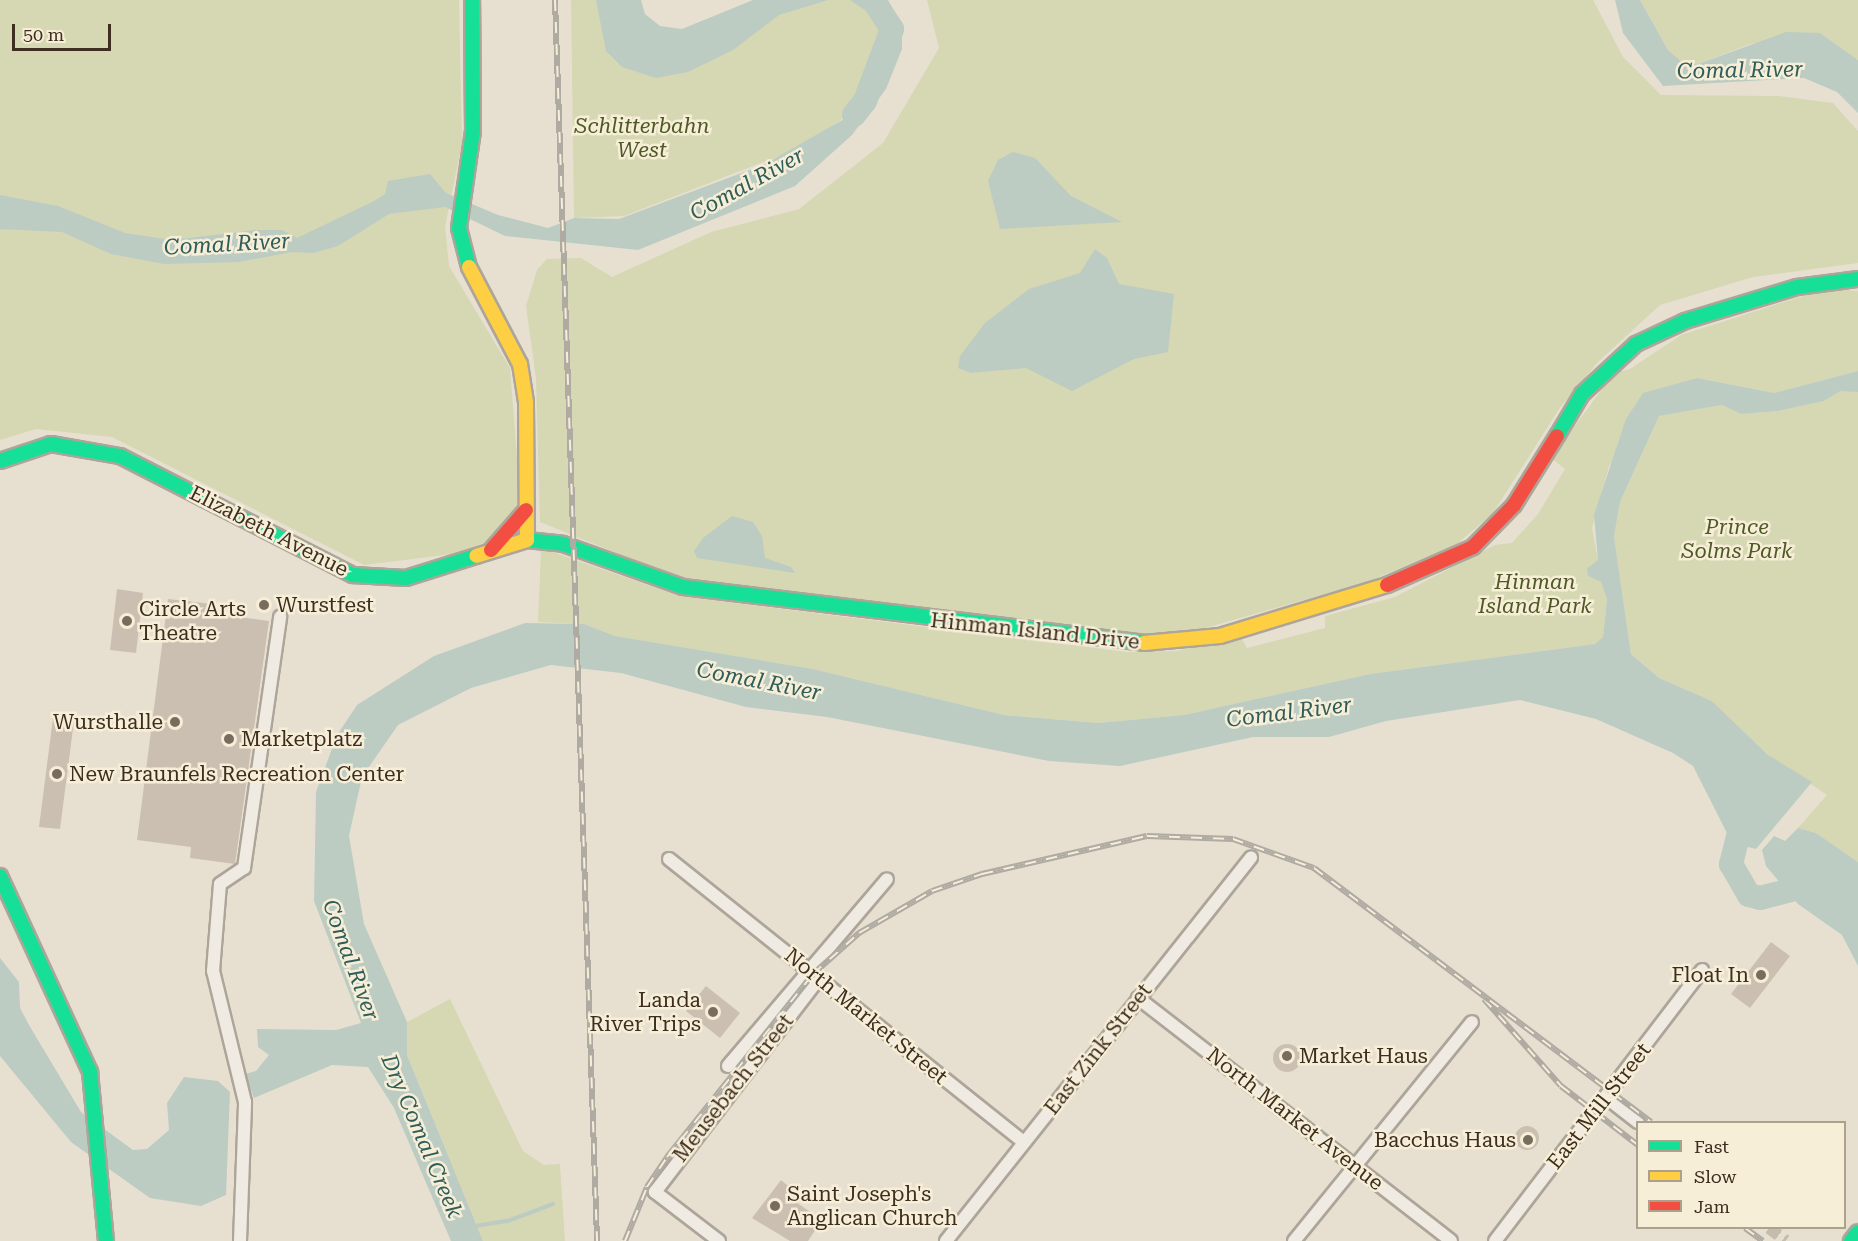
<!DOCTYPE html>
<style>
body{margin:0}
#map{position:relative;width:1858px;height:1241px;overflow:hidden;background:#e7e0d1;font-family:"Roboto Serif",serif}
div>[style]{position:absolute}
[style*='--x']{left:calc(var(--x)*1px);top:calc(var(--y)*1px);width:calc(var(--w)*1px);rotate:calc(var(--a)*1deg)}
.green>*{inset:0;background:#d6d7b3}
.water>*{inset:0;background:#bcccc2}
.stream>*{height:4px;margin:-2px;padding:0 2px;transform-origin:2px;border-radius:2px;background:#bcccc2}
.river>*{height:24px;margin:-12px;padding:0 12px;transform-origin:12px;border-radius:12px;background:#bcccc2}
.building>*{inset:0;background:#cbbfb2}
.round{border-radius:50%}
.street-tunnel>*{height:12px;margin-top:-6px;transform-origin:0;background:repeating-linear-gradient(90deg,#c5bcae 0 12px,transparent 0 18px)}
.roads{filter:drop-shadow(2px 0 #ada599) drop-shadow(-2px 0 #ada599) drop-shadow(0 2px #ada599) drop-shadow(0 -2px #ada599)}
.street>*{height:12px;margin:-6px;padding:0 6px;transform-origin:6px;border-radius:6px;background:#efebe3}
.fast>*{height:14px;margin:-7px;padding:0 7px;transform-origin:7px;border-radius:7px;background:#16e098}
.slow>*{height:14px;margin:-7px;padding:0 7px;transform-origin:7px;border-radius:7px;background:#ffcf43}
.jam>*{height:14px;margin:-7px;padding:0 7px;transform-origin:7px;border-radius:7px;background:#f24e42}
.rail>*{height:6px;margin-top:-3px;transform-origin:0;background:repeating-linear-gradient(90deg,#f7eed8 0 11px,#afaaa2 0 22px);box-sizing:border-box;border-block:2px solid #afaaa2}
.dots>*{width:16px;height:16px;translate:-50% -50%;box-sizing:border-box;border:3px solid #f7eed8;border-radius:50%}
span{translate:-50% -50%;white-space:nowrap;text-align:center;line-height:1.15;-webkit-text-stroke:5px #f7eed8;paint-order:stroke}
.park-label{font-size:21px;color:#4d5a26;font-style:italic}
.street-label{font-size:21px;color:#3d2e20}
.poi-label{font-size:21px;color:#3d2e20}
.left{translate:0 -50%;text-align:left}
.right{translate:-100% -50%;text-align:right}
.water-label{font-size:22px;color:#2f5d5a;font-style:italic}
.legend{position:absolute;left:1636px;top:1121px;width:210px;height:108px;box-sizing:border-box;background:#f7eed8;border:2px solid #ada18e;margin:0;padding:8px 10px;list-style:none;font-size:18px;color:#3d2e20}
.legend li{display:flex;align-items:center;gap:12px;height:30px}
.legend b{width:30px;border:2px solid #ada18e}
.scale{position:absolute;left:12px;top:24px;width:99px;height:27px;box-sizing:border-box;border:3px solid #3d2e20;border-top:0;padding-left:8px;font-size:18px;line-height:21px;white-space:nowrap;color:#3d2e20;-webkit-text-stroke:4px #f7eed8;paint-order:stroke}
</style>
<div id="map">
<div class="green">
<div style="clip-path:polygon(0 0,459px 0,462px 143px,445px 227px,449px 266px,510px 368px,520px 494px,513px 520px,492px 540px,453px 554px,364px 565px,112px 437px,36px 429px,0 440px)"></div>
<div style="clip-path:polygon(571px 0,604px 0,617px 58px,808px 0,870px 0,881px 13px,885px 34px,866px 91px,849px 114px,805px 146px,624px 216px,574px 218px)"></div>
<div style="clip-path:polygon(927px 0,1593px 0,1623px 57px,1661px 95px,1779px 96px,1833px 103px,1858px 131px,1858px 263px,1753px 277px,1660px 305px,1599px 361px,1559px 409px,1493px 513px,1457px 544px,1367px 582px,1198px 630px,1147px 637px,686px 581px,540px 522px,536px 378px,526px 306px,537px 270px,547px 259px,581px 258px,612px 277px,711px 232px,799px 209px,883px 143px,939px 48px)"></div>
<div style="clip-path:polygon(1640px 0,1858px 0,1858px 60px,1820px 33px,1750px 44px,1698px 64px,1682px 62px,1668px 50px)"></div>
<div style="clip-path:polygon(1828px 288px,1858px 291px,1858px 371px,1774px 393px,1697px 378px,1678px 384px,1609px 466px,1592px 528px,1598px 560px,1587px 568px,1588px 576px,1601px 582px,1607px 600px,1603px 637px,1595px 644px,1370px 674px,1184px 715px,1098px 723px,1004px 715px,813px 669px,615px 636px,584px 624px,538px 622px,541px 551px,547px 550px,679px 596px,1127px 652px,1176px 651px,1241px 637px,1247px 648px,1325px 628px,1325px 616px,1395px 597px,1495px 545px,1512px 543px,1538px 514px,1565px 469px,1551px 458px,1614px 373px,1630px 369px,1681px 335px)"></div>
<div style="clip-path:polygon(1840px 390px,1858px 392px,1858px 862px,1816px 833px,1798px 828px,1827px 795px,1768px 755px,1712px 701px,1659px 678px,1631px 654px,1614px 537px,1620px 502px,1659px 416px,1722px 405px,1741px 414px,1778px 411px,1824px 401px)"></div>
<div style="clip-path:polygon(450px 999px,523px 1151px,544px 1165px,560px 1164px,565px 1241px,483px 1241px,407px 1055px,407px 1022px)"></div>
</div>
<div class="water">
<div style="clip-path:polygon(596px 0,641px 0,645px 14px,660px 26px,682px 29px,753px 0,828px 0,779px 15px,733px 50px,688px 72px,656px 78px,622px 67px,606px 51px)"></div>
<div style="clip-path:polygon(850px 0,888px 0,902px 28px,902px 49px,886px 89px,852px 135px,795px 186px,638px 250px,505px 236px,445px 207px,389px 214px,338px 246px,313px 253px,292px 252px,239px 262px,164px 264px,111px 254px,62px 232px,0 229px,0 195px,58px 206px,125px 233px,172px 240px,256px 230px,282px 230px,297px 238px,374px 201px,385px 194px,388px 181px,430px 174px,446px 193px,498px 215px,548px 228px,574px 218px,619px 219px,765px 164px,846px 118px,881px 74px,885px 34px,881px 21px)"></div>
<div style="clip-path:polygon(1615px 0,1640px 0,1668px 50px,1682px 62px,1698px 64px,1786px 32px,1820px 33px,1858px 60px,1858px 113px,1837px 92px,1804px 78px,1663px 86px,1623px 33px)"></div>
<div style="clip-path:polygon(1013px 152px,1035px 158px,1071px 196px,1122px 222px,1000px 229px,988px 181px,998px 160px)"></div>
<div style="clip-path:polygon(1095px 249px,1107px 258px,1119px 284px,1174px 294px,1168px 352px,1134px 359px,1072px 391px,1026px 368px,971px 373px,958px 368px,960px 356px,985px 323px,1029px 289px,1080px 273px)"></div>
<div style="clip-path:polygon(1858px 371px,1858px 392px,1840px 391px,1824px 401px,1778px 411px,1741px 414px,1722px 405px,1659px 416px,1620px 502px,1614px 537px,1631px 654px,1659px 678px,1712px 701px,1768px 755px,1812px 782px,1756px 849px,1732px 843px,1693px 766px,1673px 753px,1596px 719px,1520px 700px,1386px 721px,1329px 737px,1253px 737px,1120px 766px,1049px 761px,827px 717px,746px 707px,621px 673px,551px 665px,471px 688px,398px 725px,362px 777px,349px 836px,364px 924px,407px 1022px,407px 1055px,483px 1241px,451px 1241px,394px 1108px,368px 1067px,332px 1065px,254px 1098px,245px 1074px,256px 1071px,269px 1055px,258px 1047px,257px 1029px,336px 1030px,361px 1023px,314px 901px,316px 792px,337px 735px,357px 705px,434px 656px,525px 623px,584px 624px,615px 636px,813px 669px,1004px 715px,1098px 723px,1184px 715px,1370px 674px,1595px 644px,1603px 637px,1607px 600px,1601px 582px,1588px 576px,1587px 568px,1598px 560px,1594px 515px,1626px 419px,1643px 393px,1697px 378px,1774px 393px)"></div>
<div style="clip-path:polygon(732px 516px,753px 522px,762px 536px,765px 558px,791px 567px,795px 573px,697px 558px,694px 551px,703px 538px)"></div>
<div style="clip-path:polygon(1798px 828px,1816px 833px,1858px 862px,1858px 966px,1842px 935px,1798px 904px,1766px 866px,1762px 850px,1774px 836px,1785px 841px)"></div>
<div style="clip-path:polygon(0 958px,19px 982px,20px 1008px,29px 1025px,81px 1112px,133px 1150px,147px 1149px,169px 1130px,167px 1103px,184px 1077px,218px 1081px,230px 1092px,226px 1195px,201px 1206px,150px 1198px,71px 1142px,0 1056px)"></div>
</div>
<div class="stream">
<div style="--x:475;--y:1226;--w:33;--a:-9"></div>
<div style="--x:508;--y:1221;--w:48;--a:-20.7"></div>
</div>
<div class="river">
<div style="--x:854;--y:115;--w:18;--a:-52"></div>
<div style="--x:865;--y:101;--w:77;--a:-69.4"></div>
<div style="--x:892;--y:29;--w:35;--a:-123"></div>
<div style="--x:1744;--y:813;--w:53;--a:104.3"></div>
<div style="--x:1731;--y:864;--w:36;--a:60"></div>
<div style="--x:1749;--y:895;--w:11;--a:15"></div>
<div style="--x:1760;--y:898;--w:61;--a:-14.3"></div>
</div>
<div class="building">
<div style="clip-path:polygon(117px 589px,143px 593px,136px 653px,110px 650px)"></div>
<div style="clip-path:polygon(168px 599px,212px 604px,211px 613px,269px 621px,235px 864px,190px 858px,191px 847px,137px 840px)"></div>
<div style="clip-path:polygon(53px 718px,74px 721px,60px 829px,39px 827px)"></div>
<div style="clip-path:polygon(1771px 942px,1790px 956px,1750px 1008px,1731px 994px)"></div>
<div style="clip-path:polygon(706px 986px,740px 1013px,720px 1038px,686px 1011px)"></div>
<div class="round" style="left:1273px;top:1044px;width:28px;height:28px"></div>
<div class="round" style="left:1515px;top:1126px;width:24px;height:24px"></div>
<div style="clip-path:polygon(781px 1180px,798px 1194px,793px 1200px,822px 1220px,808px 1241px,790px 1241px,752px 1218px)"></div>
</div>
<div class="street-tunnel">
<div style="--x:1769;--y:1228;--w:21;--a:37"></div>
</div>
<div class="roads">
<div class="street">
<div style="--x:669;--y:859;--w:454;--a:38.6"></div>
<div style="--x:1138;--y:998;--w:396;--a:37.8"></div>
<div style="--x:728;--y:1066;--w:245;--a:-49.6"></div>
<div style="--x:1607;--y:1098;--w:39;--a:38"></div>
<div style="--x:240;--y:1241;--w:139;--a:-87.9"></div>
<div style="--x:245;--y:1102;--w:135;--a:-103.7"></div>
<div style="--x:213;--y:971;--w:87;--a:-85.4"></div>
<div style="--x:220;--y:884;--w:29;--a:-34"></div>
<div style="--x:244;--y:868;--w:254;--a:-81.8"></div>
<div style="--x:719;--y:1241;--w:81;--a:-142.6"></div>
<div style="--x:655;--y:1192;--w:270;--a:-52.5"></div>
<div style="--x:946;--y:1241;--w:490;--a:-51.5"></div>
<div style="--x:1294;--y:1241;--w:282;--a:-50.9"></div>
<div style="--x:1495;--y:1241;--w:341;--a:-52.6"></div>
</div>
<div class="fast">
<div style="--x:469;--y:267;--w:40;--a:-104.4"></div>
<div style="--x:459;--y:228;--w:98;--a:-81.8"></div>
<div style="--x:473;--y:131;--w:131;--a:-90.4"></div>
<div style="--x:1557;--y:436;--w:49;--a:-59.2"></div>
<div style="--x:1582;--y:394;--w:74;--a:-42.8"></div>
<div style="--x:1636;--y:344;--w:54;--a:-25.1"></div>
<div style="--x:1685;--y:321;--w:117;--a:-16.9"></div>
<div style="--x:1797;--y:287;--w:62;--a:-7.5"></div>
<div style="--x:0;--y:461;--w:54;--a:-18.4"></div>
<div style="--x:51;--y:444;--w:70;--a:9.9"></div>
<div style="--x:120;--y:456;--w:262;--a:27.1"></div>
<div style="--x:353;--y:575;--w:53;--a:3.2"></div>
<div style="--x:406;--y:578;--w:73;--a:-17.4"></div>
<div style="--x:527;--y:540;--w:36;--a:6"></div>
<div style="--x:563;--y:544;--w:127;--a:19.7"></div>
<div style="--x:683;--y:587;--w:464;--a:6.9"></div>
<div style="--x:0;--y:876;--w:216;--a:65.3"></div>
<div style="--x:90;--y:1072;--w:170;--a:84.6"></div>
<div style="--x:1851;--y:1241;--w:11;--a:-52"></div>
</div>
<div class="slow">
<div style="--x:469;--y:267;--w:110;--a:62.3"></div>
<div style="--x:520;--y:364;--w:39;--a:81"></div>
<div style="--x:526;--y:403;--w:137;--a:89.6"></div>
<div style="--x:527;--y:540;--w:53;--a:162.6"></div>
<div style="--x:1144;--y:643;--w:76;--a:-5.3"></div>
<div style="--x:1220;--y:636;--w:175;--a:-17"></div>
</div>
<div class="jam">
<div style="--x:491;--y:550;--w:53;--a:-48.8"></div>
<div style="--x:1387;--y:585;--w:94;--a:-23.8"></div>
<div style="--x:1473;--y:547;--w:59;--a:-45.7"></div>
<div style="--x:1514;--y:505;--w:81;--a:-58.1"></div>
</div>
</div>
<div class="rail">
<div style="--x:555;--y:0;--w:1242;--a:88.06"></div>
<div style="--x:1484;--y:999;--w:116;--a:48.5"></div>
<div style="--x:1561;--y:1086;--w:97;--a:37.5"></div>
<div style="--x:1745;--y:1228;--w:22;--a:36"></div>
<div style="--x:625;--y:1241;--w:58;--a:-67.8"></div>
<div style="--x:647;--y:1187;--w:36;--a:-56"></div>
<div style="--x:667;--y:1157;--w:234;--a:-51.4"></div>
<div style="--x:813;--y:974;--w:62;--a:-41.7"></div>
<div style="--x:859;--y:933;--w:84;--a:-29.9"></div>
<div style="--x:932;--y:891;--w:53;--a:-18.8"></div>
<div style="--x:982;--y:874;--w:169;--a:-13"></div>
<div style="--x:1147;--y:836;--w:86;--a:2"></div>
<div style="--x:1233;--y:839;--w:86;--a:19.7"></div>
<div style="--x:1314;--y:868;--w:422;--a:37"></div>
</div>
<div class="dots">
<div style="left:264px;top:605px;background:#786c5e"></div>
<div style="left:127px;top:621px;background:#786c5e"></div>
<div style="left:175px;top:722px;background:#786c5e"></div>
<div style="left:229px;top:739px;background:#786c5e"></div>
<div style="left:57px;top:774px;background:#786c5e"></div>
<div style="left:1761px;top:975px;background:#786c5e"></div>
<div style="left:713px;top:1012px;background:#786c5e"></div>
<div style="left:1287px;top:1056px;background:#786c5e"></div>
<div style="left:1528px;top:1140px;background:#786c5e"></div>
<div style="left:775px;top:1206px;background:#786c5e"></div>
</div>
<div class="park-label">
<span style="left:642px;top:138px">Schlitterbahn<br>West</span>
<span style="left:1737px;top:539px">Prince<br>Solms Park</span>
<span style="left:1535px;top:594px">Hinman<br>Island Park</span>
</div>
<div class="street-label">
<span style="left:269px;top:531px;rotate:27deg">Elizabeth Avenue</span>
<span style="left:1035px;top:631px;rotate:6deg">Hinman Island Drive</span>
<span style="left:866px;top:1016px;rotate:39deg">North Market Street</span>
<span style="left:1098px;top:1049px;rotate:-52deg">East Zink Street</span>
<span style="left:733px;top:1088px;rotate:-52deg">Meusebach Street</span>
<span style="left:1599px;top:1106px;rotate:-52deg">East Mill Street</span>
<span style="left:1295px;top:1119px;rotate:38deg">North Market Avenue</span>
</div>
<div class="poi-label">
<span class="left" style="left:276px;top:605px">Wurstfest</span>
<span class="left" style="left:139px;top:621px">Circle Arts<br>Theatre</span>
<span class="right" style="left:163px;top:722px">Wursthalle</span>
<span class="left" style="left:241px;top:739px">Marketplatz</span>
<span class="left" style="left:69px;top:774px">New Braunfels Recreation Center</span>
<span class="right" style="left:1749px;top:975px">Float In</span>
<span class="right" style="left:701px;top:1012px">Landa<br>River Trips</span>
<span class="left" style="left:1299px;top:1056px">Market Haus</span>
<span class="right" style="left:1516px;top:1140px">Bacchus Haus</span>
<span class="left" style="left:787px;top:1206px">Saint Joseph's<br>Anglican Church</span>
</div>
<div class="water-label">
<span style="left:1740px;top:70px;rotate:-1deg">Comal River</span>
<span style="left:747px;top:184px;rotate:-29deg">Comal River</span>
<span style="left:227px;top:244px;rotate:-3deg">Comal River</span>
<span style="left:759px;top:681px;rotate:11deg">Comal River</span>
<span style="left:1289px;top:712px;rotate:-7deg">Comal River</span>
<span style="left:351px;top:960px;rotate:70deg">Comal River</span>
<span style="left:422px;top:1136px;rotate:67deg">Dry Comal Creek</span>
</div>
<ul class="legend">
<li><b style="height:8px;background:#16e098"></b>Fast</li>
<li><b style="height:8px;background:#ffcf43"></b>Slow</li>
<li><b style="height:8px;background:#f24e42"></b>Jam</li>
</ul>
<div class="scale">50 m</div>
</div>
